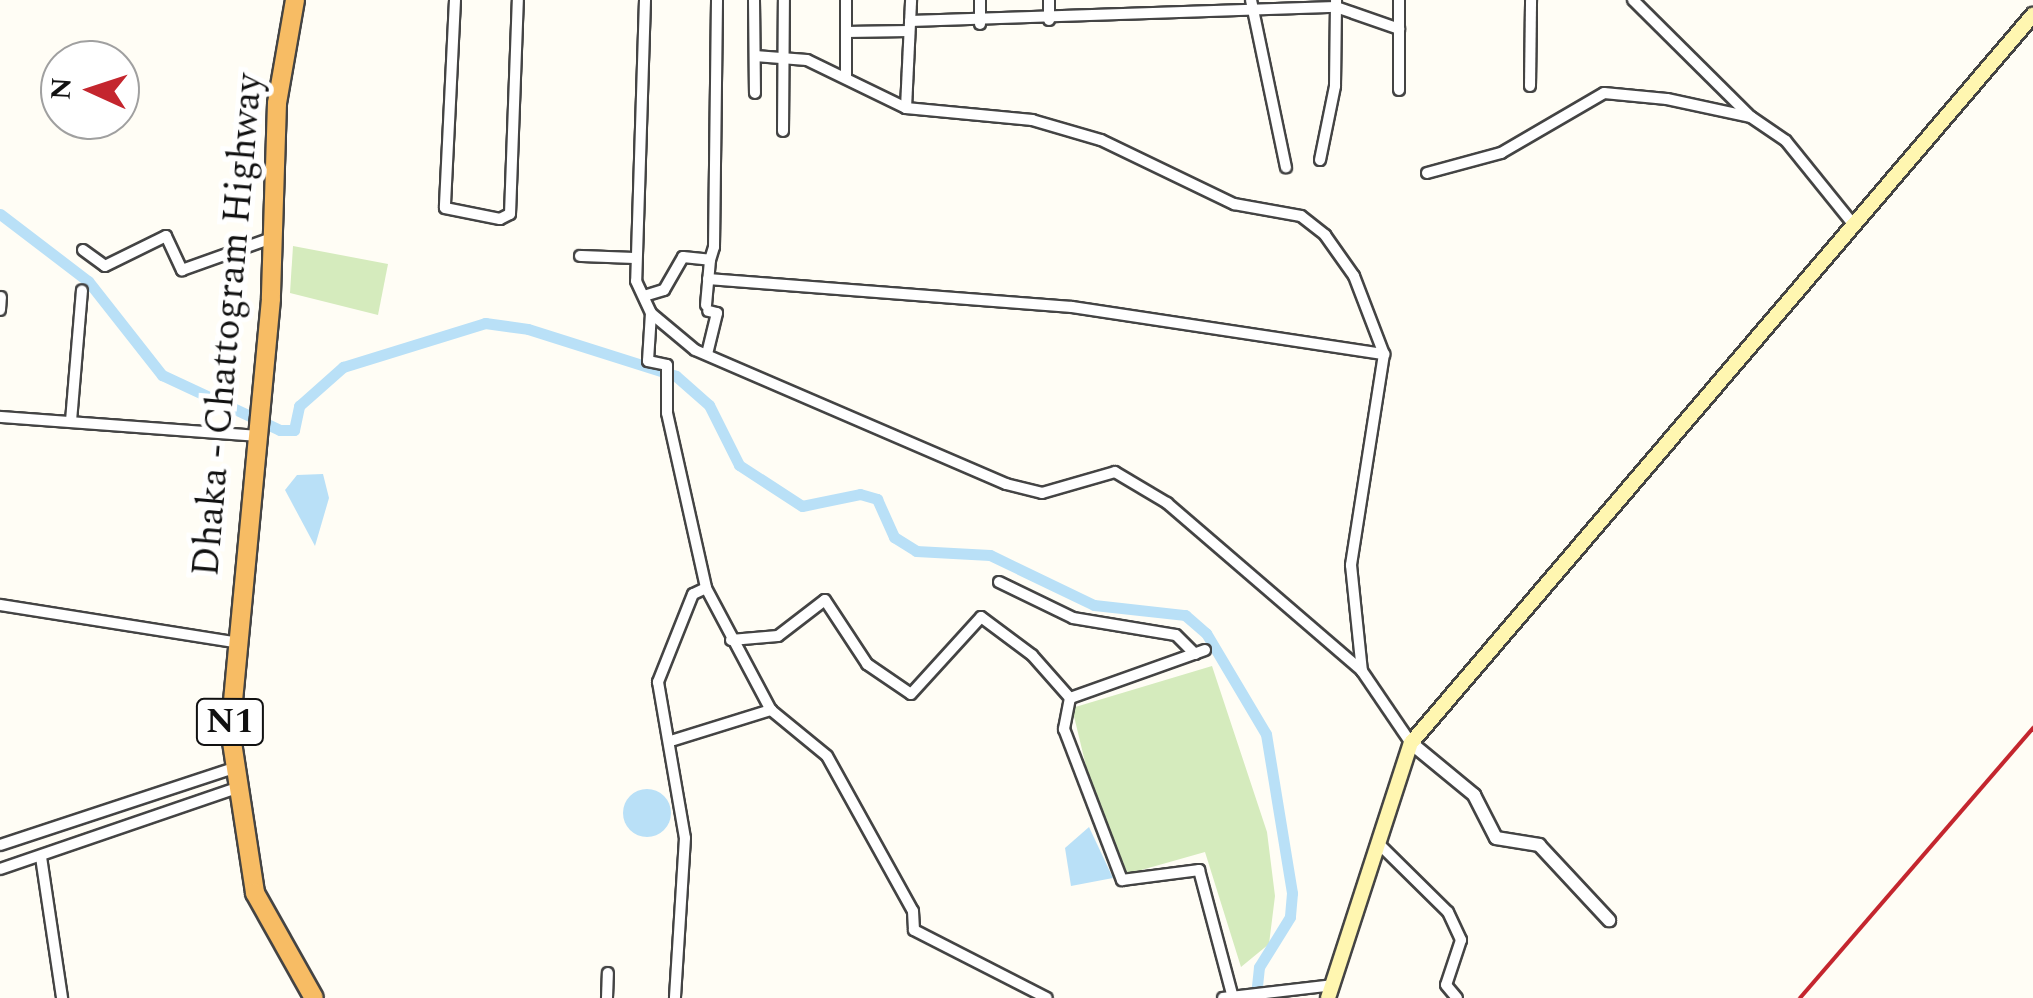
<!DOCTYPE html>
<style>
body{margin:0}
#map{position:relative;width:2033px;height:998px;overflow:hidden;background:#fffdf5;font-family:Spectral,serif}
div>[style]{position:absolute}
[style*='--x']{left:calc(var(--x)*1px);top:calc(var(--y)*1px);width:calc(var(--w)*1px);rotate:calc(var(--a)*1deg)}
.green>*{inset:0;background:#d5ebbd}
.water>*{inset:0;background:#b9e0f7}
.round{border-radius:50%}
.canal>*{height:11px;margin:-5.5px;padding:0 5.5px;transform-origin:5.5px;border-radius:5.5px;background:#b9e0f7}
.roads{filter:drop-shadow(2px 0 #444) drop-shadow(-2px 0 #444) drop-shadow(0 2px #444) drop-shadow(0 -2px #444)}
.minor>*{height:10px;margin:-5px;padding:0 5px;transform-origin:5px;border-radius:5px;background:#fff}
.tertiary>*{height:12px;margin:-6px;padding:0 6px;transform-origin:6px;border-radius:6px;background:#fff}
.secondary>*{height:14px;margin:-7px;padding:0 7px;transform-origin:7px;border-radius:7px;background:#fff6b0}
.trunk>*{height:18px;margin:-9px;padding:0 9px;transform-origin:9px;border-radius:9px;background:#f7bc64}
.rail>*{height:4px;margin:-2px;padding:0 2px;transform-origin:2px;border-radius:2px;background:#c4262e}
span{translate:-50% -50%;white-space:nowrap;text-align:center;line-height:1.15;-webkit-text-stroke:10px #fff;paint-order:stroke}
.shield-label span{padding:2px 8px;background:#fff;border:2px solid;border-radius:8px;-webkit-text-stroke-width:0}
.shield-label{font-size:35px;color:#111;font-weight:700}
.street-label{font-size:38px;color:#111}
.north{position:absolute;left:40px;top:40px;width:100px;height:100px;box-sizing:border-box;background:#fff;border:2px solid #a0a0a0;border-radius:50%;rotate:273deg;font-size:28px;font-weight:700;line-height:40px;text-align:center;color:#111}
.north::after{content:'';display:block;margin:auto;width:35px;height:45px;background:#c4262e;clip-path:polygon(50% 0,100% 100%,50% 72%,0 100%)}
</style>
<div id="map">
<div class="green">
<div style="clip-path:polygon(293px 246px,388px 264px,378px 315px,290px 293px)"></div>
<div style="clip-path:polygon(1212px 666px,1267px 832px,1275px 896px,1269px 944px,1241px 967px,1205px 852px,1113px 878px,1072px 708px)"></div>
</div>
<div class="water">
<div style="clip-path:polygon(323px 474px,329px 498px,315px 546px,285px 490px,297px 475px)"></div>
<div class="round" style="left:623px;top:789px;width:48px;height:48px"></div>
<div style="clip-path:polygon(1089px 827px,1113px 878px,1071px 886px,1065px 848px)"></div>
</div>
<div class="canal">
<div style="--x:0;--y:214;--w:111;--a:37.3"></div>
<div style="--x:88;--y:281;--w:120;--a:51.8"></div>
<div style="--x:162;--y:375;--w:130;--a:25"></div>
<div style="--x:280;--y:430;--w:14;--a:0"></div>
<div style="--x:294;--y:430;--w:25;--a:-78"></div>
<div style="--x:299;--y:406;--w:59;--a:-41.6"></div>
<div style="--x:343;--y:367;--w:149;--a:-17.2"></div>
<div style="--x:485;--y:323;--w:43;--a:7.9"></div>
<div style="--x:528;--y:329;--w:155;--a:17.6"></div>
<div style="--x:676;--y:376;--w:44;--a:41.3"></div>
<div style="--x:709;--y:405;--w:67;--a:63.4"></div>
<div style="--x:739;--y:465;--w:75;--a:33.1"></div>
<div style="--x:802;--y:506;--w:59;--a:-11.7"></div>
<div style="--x:860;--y:494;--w:18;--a:16"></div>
<div style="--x:877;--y:499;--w:42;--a:65.9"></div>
<div style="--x:894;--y:537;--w:26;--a:32"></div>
<div style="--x:916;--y:551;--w:74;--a:3.1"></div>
<div style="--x:990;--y:555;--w:115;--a:25.7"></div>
<div style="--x:1094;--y:605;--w:92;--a:6.3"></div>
<div style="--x:1185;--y:615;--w:28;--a:41"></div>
<div style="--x:1206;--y:633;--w:117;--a:59.3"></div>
<div style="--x:1266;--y:734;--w:161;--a:80.7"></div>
<div style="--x:1292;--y:893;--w:24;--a:95"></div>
<div style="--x:1290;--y:917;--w:59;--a:121.8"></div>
<div style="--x:1259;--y:967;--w:31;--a:96"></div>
</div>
<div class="roads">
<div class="minor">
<div style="--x:455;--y:0;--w:208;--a:92.8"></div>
<div style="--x:445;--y:208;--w:56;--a:11.3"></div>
<div style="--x:500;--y:219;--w:11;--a:-27"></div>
<div style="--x:510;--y:214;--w:214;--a:-87.9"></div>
<div style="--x:645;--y:0;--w:281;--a:91.8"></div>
<div style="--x:636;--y:281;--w:35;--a:65"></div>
<div style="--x:651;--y:313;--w:48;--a:93.6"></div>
<div style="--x:648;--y:361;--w:19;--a:12"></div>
<div style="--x:667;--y:365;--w:48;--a:90"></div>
<div style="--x:667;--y:413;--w:179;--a:77.4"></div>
<div style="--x:706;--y:588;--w:14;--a:155"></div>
<div style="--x:693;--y:594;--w:95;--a:111.7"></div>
<div style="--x:658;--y:682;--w:158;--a:80.2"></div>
<div style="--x:685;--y:838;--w:160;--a:93.6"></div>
<div style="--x:754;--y:0;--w:93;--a:89.4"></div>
<div style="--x:846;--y:0;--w:78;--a:90"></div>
<div style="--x:1049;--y:0;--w:20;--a:90"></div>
<div style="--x:1251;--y:0;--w:171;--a:78.2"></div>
<div style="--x:1399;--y:0;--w:90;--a:90"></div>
<div style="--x:1633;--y:0;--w:165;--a:44.8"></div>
<div style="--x:910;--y:21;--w:426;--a:-1.9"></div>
<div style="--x:1336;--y:7;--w:67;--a:19.2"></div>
<div style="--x:980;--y:24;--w:24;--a:-90"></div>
<div style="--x:846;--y:32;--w:63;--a:-0.9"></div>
<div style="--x:755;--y:56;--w:52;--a:4.4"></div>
<div style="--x:807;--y:60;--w:110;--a:25.9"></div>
<div style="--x:906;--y:108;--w:127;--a:5.4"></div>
<div style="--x:1032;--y:120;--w:72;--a:16.2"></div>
<div style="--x:1101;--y:140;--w:148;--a:25.7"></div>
<div style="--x:1234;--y:204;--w:68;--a:10.2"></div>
<div style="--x:1301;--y:216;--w:31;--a:38"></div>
<div style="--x:1325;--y:235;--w:50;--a:54.7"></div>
<div style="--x:1354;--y:276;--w:84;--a:69"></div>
<div style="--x:1384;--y:354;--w:214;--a:98.9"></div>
<div style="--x:1351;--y:565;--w:107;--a:84.1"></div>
<div style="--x:1362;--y:671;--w:87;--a:55.8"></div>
<div style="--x:1530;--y:86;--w:86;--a:-89.3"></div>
<div style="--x:906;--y:108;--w:108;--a:-87.3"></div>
<div style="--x:783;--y:131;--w:131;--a:-89.6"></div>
<div style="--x:1320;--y:160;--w:76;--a:-78.5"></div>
<div style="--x:1335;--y:86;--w:86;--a:-89.3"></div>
<div style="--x:1427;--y:173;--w:77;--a:-15.1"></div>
<div style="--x:1501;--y:153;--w:119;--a:-30.2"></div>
<div style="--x:1604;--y:93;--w:63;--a:5.4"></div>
<div style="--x:1667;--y:99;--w:86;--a:12.1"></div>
<div style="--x:1751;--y:117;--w:42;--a:34.4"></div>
<div style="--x:1786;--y:141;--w:107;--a:51.1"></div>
<div style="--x:83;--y:250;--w:27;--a:36"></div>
<div style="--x:105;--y:266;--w:68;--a:-26.2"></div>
<div style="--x:166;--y:236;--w:38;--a:65"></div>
<div style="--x:182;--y:270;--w:96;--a:-19.6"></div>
<div style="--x:580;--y:256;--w:56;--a:2"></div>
<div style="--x:708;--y:279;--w:365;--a:4.4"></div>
<div style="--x:1072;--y:307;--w:316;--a:8.6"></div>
<div style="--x:644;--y:296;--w:21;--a:-17"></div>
<div style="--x:664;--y:290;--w:38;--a:-60"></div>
<div style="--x:683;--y:257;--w:27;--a:6"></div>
<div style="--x:710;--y:260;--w:14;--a:-73"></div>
<div style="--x:714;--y:247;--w:247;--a:-89.3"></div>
<div style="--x:706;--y:305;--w:45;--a:-84.9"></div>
<div style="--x:0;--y:310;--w:13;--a:-86"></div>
<div style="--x:652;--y:314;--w:56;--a:39.9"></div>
<div style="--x:695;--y:350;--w:339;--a:23.3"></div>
<div style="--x:1006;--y:484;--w:37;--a:14"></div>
<div style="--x:1042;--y:493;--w:76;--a:-16"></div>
<div style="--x:1115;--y:472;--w:61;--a:30.8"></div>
<div style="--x:1167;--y:503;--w:256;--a:40.7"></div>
<div style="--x:707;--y:354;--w:42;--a:-76.3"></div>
<div style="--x:717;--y:313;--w:9;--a:-167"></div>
<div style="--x:0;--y:417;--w:258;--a:4.2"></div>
<div style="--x:71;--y:421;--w:131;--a:-85.2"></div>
<div style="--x:999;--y:582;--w:82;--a:25.9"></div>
<div style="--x:1073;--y:618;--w:104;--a:9.4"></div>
<div style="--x:1176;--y:635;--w:27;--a:45"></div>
<div style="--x:706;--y:588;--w:138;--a:62"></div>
<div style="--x:771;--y:710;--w:72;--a:39.4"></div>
<div style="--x:827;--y:756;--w:177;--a:61"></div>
<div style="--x:913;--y:911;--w:19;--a:87"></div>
<div style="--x:914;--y:930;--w:149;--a:27.1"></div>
<div style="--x:0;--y:605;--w:237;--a:9"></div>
<div style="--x:731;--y:640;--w:47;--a:-4.9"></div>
<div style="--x:778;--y:636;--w:59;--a:-37.5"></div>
<div style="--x:825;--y:600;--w:77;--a:56.7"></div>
<div style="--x:867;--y:664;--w:53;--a:34.3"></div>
<div style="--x:911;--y:694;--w:104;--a:-47.7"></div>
<div style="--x:981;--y:617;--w:64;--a:36.7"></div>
<div style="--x:1032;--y:655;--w:57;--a:48.5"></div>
<div style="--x:1205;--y:650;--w:143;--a:160.4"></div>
<div style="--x:1070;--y:698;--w:32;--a:101"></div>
<div style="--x:1064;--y:729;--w:162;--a:69"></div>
<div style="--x:1122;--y:880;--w:78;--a:-7.4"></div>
<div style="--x:1199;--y:870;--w:128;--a:75.1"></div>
<div style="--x:674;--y:740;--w:102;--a:-17.2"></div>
<div style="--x:0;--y:845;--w:246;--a:-18.2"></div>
<div style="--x:1380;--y:845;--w:95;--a:44.6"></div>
<div style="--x:1448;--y:912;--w:31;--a:65"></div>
<div style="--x:1461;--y:940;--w:47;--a:108.4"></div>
<div style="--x:1446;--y:985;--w:17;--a:50"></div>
<div style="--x:41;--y:857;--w:143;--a:81.5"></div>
<div style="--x:0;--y:869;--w:253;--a:-18.9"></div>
<div style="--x:607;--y:998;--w:25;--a:-88"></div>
<div style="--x:1223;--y:998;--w:111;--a:-6.7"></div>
</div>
<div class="tertiary">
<div style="--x:1411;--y:743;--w:82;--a:39.5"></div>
<div style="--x:1474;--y:795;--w:48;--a:62.9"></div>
<div style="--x:1496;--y:838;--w:44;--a:9.2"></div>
<div style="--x:1539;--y:845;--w:103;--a:47"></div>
</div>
<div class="secondary">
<div style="--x:1328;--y:998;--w:268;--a:-72"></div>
<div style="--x:1411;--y:743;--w:958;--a:-49.49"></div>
</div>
<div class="trunk">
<div style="--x:295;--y:0;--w:105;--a:99.9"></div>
<div style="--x:277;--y:103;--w:196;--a:91.8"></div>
<div style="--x:271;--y:299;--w:432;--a:95.4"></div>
<div style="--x:230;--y:729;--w:166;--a:81.3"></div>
<div style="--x:255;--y:893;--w:120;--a:60.7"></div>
</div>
</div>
<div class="rail">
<div style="--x:1800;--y:998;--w:357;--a:-49.2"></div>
</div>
<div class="shield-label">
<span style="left:230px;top:722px">N1</span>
</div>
<div class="street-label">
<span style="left:229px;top:325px;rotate:-85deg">Dhaka - Chattogram Highway</span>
</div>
<div class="north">N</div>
</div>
